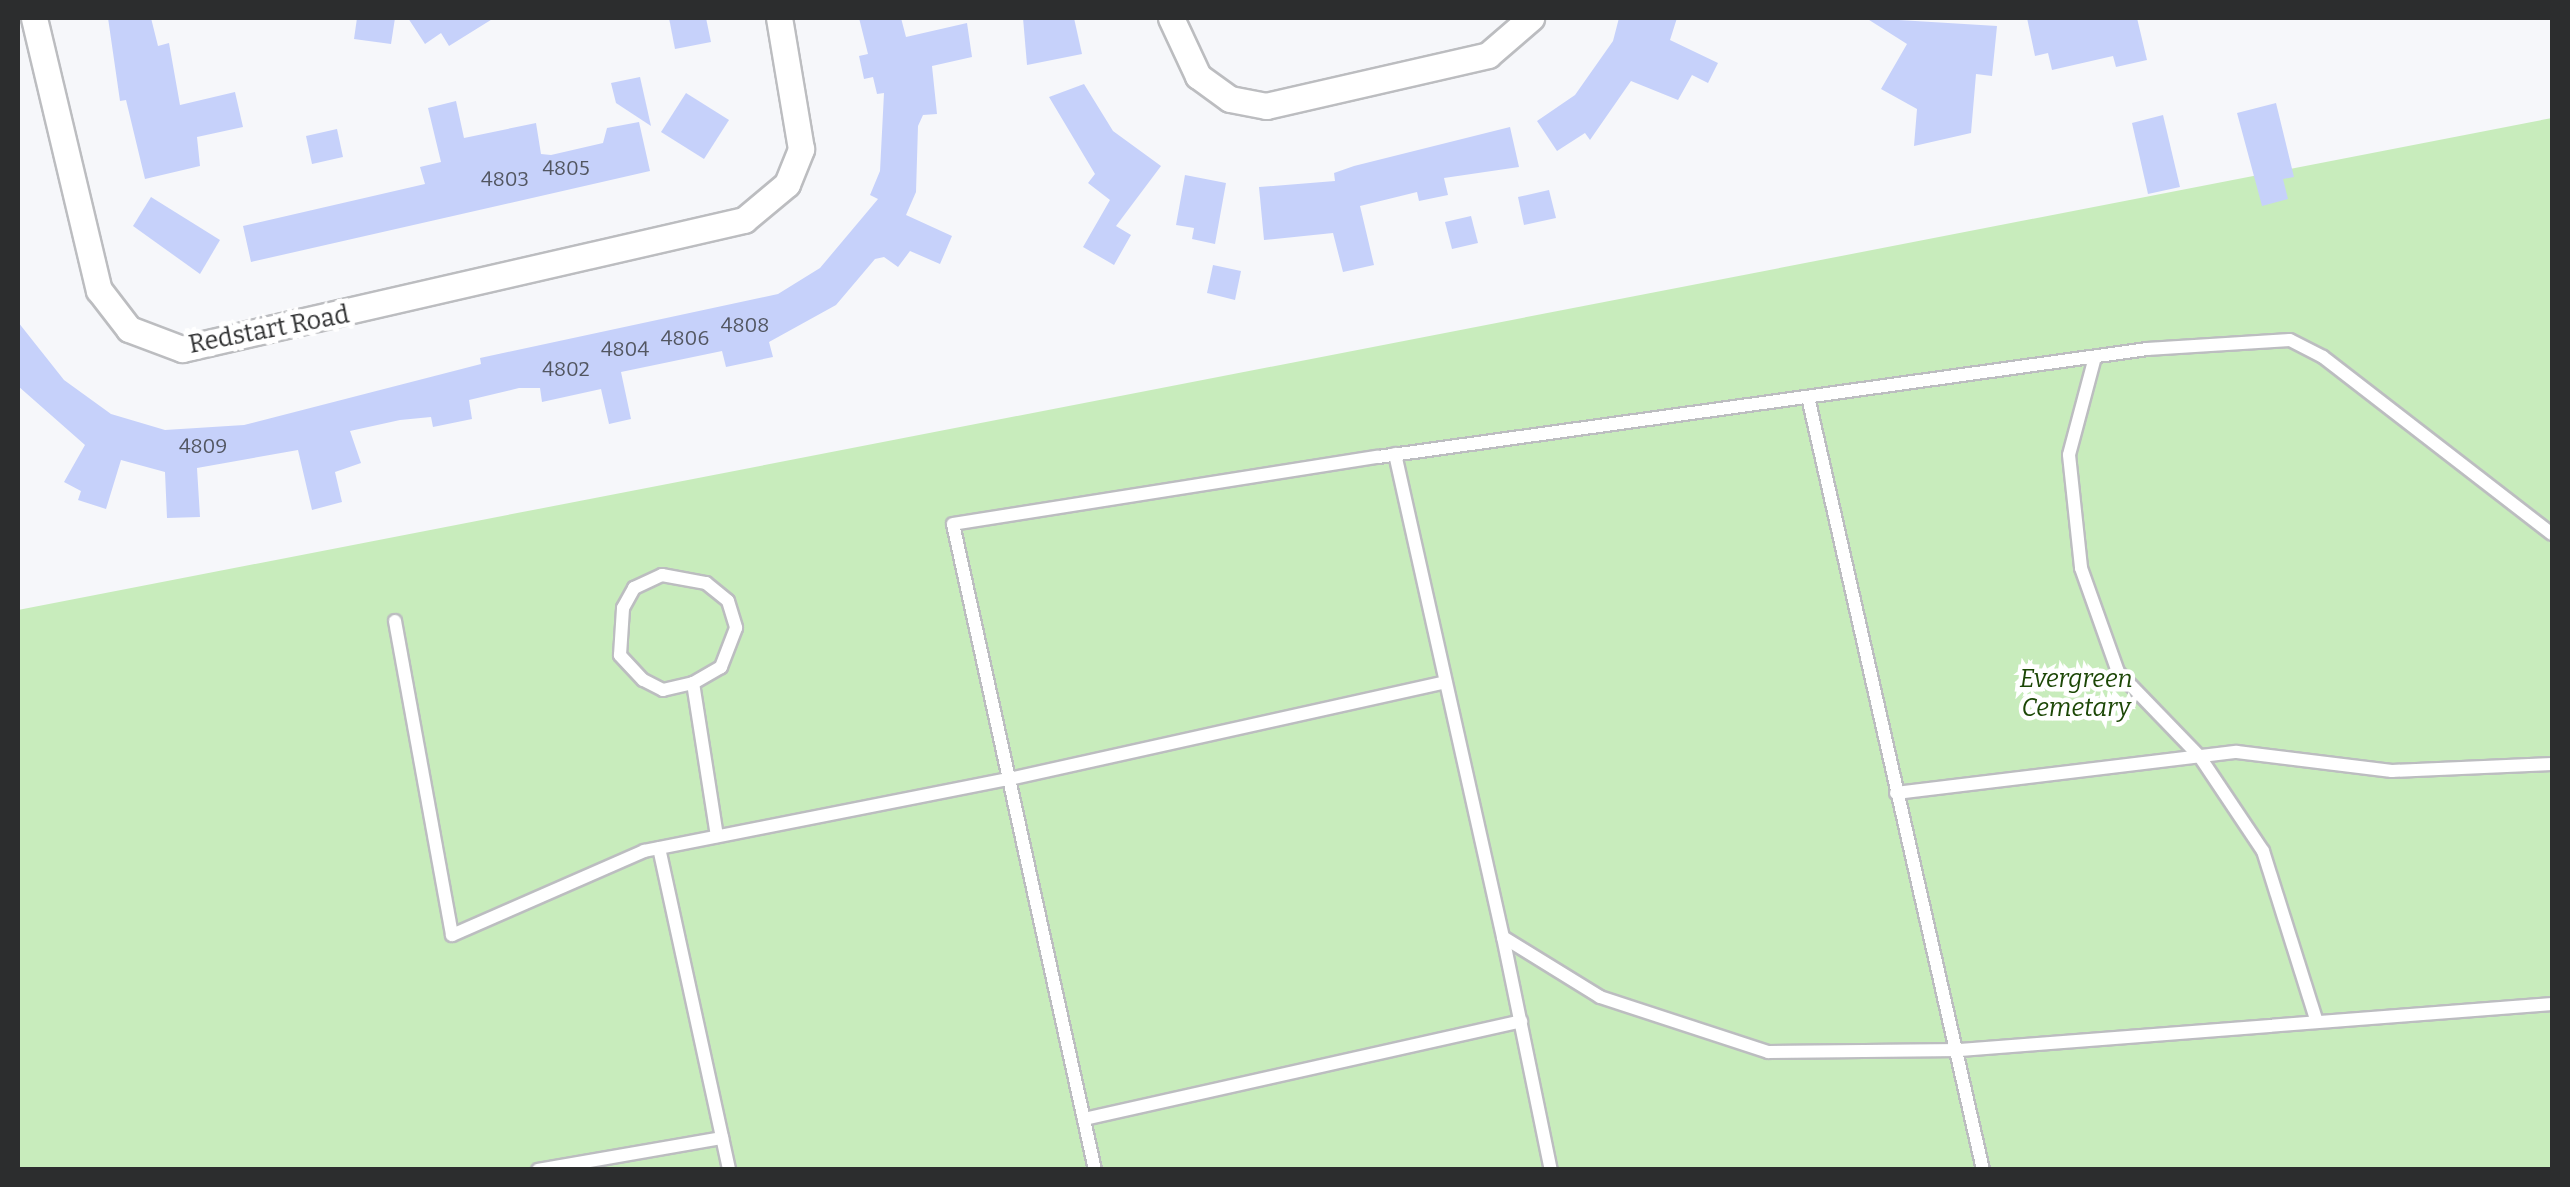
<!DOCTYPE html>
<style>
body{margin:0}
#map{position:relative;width:2570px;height:1187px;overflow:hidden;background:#f6f7fa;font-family:Bitter,serif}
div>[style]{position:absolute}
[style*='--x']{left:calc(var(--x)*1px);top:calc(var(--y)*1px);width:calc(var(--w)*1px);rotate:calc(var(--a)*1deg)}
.green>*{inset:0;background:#c8ecbc}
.building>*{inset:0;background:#c6d1fa}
.roads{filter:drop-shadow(2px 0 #bcbdc0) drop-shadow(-2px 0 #bcbdc0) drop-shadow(0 2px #bcbdc0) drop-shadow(0 -2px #bcbdc0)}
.lane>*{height:12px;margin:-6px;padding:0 6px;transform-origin:6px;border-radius:6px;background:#fff}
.street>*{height:25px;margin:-12.5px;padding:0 12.5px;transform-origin:12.5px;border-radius:12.5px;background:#fff}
span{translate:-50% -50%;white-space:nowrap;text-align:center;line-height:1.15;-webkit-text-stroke:9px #fff;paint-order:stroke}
.number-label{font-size:20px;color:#525661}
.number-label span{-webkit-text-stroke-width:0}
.street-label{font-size:25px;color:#2c2d2e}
.park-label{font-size:25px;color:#1c4706;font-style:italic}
.frame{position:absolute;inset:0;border:20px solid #2c2d2e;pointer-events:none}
</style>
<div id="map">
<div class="green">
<div style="clip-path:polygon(2552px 118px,2552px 1169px,19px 1169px,18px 610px)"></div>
</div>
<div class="building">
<div style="clip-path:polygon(108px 18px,151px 18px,158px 46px,169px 43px,180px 105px,235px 92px,243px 127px,197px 137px,200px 166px,145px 179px,126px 100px,120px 101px)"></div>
<div style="clip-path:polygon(357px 18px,395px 18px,391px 44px,354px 39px)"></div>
<div style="clip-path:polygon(408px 18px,494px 18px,449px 46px,441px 33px,425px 44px)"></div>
<div style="clip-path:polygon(669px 18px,706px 18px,711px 42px,675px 49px)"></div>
<div style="clip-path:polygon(859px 18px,901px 18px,906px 37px,967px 23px,972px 57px,932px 66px,937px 114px,923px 115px,918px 126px,916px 192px,906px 215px,952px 236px,940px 264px,910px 251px,898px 267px,884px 257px,875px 259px,836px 305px,769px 342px,773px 357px,726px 367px,722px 351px,621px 372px,631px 419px,609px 424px,601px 389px,542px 402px,540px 388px,519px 388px,469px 400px,472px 419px,433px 427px,431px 417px,400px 420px,350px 431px,361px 463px,335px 472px,342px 502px,312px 510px,298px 450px,197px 468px,200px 517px,167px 518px,165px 472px,121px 460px,106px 509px,78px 500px,81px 491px,64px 482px,85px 445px,18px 386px,18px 322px,64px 380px,111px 414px,165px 430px,244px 425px,481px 364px,480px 358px,778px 294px,820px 268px,878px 199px,870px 195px,880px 171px,884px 93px,877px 94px,873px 77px,864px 79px,859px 56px,868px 54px)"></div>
<div style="clip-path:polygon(1023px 18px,1074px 18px,1082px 54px,1027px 65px)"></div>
<div style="clip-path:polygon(1619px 18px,1677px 18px,1670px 40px,1718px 63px,1708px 83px,1692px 75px,1678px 100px,1631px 81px,1590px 140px,1585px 133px,1557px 151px,1537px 121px,1575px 95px,1613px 41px)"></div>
<div style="clip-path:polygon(1866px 18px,1997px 26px,1992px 76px,1976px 74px,1971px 133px,1914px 146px,1917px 109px,1881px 89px,1907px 44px)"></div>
<div style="clip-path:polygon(2027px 18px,2137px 18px,2147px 60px,2116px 67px,2113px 56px,2052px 70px,2048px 53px,2035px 56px)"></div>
<div style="clip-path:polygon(640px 77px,651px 126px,616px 103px,611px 83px)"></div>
<div style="clip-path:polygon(1084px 84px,1113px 131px,1161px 166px,1116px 226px,1131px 235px,1114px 265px,1083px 247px,1110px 200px,1088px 183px,1095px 174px,1049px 97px)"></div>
<div style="clip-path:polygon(686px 93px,729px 120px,704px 159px,661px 132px)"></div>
<div style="clip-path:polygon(456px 101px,464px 138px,536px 123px,541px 154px,551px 155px,603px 143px,607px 128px,639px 122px,650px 171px,251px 262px,243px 226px,425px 184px,420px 167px,441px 162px,428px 108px)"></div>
<div style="clip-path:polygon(2276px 103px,2294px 177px,2283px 179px,2288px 199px,2262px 206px,2237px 113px)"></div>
<div style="clip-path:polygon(2163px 115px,2180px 187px,2148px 194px,2132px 123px)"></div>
<div style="clip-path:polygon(1510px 127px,1519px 167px,1444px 178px,1448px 195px,1419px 201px,1417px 192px,1360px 206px,1374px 265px,1343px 272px,1333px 233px,1264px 240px,1259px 187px,1335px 181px,1334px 173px,1354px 166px)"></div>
<div style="clip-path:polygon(337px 129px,343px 157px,312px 164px,306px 136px)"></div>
<div style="clip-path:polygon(1185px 175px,1226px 183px,1215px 244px,1192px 239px,1194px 228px,1176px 225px)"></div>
<div style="clip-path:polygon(1549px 190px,1556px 218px,1524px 225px,1518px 197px)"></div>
<div style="clip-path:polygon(151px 197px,220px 240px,200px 274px,133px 226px)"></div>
<div style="clip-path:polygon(1471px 216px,1478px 243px,1452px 249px,1445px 222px)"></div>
<div style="clip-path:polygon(1213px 265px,1241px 271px,1235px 300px,1207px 293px)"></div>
</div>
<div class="roads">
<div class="lane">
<div style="--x:2095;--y:357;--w:101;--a:104.9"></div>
<div style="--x:2069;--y:455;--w:114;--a:83.9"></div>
<div style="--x:2081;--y:568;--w:110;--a:70.4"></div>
<div style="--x:2118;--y:672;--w:118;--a:46"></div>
<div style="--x:2200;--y:757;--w:113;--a:56.2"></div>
<div style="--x:2263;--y:851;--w:176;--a:72.5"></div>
<div style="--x:1808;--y:397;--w:793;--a:77.24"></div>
<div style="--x:1395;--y:454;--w:495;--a:77.4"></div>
<div style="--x:1503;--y:937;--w:114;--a:31.7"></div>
<div style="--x:1600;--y:997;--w:177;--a:18.1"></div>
<div style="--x:1768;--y:1052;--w:192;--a:-0.6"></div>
<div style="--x:1960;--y:1050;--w:594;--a:-4.44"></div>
<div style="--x:395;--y:621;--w:319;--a:79.7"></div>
<div style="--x:452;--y:935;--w:210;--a:-23.6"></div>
<div style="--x:644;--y:851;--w:372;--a:-11.2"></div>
<div style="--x:1009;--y:779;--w:447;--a:-12.5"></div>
<div style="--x:693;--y:683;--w:31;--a:167"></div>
<div style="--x:663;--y:690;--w:22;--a:-153"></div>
<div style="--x:643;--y:680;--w:34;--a:-133"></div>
<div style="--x:620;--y:655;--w:47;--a:-86.3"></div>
<div style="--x:623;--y:608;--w:23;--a:-61"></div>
<div style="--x:634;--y:588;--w:31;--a:-25"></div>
<div style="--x:662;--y:575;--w:45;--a:10.3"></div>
<div style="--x:706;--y:583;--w:28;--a:39"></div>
<div style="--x:728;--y:601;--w:28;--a:73"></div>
<div style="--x:736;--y:628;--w:42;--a:111"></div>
<div style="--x:721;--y:667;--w:32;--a:150"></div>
<div style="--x:693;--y:683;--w:155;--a:81.1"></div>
<div style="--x:1896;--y:793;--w:343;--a:-6.9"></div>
<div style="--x:2237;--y:752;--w:156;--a:7"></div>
<div style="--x:2392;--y:771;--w:160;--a:-2.5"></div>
<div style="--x:659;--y:848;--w:330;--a:77.7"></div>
<div style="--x:1503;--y:937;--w:238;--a:78.4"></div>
<div style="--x:1084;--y:1119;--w:448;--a:-12.6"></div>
<div style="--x:538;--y:1170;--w:187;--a:-9.9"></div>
<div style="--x:1095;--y:1170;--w:661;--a:-102.4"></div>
<div style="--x:953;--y:524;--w:430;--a:-9"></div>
<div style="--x:1378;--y:457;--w:777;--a:-7.99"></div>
<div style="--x:2147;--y:349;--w:143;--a:-3.6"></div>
<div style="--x:2290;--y:340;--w:37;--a:27"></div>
<div style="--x:2323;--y:357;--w:289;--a:37.7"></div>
</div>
<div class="street">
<div style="--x:34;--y:18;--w:280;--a:76.6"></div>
<div style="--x:99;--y:290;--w:49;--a:52.4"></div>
<div style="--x:129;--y:329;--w:57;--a:20.7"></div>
<div style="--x:182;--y:349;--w:577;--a:-12.93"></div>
<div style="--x:744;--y:220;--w:56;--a:-39.9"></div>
<div style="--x:787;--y:184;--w:38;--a:-68"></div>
<div style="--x:801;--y:149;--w:133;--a:-99.5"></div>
<div style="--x:1171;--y:18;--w:64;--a:65"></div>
<div style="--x:1198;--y:76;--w:39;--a:36"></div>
<div style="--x:1230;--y:99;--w:37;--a:11"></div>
<div style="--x:1266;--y:106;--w:228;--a:-12.9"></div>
<div style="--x:1488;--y:55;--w:57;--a:-40.7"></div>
</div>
</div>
<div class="number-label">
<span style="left:566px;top:168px">4805</span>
<span style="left:505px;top:179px">4803</span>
<span style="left:745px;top:325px">4808</span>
<span style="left:685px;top:338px">4806</span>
<span style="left:625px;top:349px">4804</span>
<span style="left:566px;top:369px">4802</span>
<span style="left:203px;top:446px">4809</span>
</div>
<div class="street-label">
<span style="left:269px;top:330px;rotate:-11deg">Redstart Road</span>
</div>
<div class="park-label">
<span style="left:2076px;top:694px">Evergreen<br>Cemetary</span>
</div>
<div class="frame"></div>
</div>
